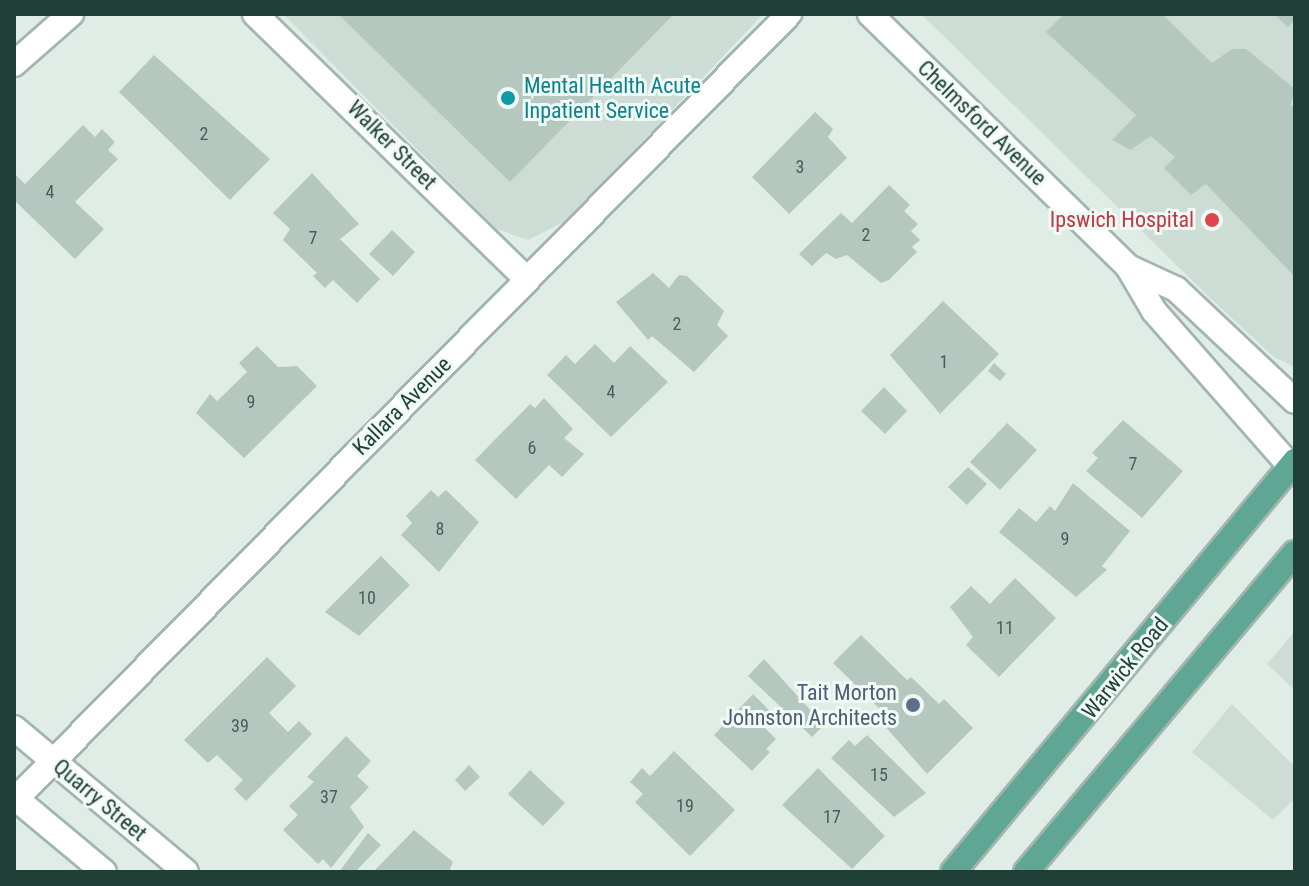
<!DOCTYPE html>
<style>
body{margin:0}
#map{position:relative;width:1309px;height:886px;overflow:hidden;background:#e0ede7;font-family:"Roboto Condensed",sans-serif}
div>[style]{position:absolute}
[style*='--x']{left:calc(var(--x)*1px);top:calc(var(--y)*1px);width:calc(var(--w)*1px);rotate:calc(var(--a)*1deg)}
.built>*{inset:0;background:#cedcd6}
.building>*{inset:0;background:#b5c8c0}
.roads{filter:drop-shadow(2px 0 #a2b5ae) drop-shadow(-2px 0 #a2b5ae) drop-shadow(0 2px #a2b5ae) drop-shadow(0 -2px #a2b5ae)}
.minor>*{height:24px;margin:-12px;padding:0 12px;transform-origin:12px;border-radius:12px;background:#fff}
.major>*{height:24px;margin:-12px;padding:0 12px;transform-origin:12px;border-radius:12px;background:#60a695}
.dots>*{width:22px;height:22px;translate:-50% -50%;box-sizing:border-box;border:4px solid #f1f9f5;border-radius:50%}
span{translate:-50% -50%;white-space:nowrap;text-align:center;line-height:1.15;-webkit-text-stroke:6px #f1f9f5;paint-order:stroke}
.number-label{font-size:18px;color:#446158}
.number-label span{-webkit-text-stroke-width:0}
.culture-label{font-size:22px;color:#0d838f}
.left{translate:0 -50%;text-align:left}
.street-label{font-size:22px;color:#1f3f36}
.health-label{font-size:22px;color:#be3a42}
.right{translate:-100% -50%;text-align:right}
.service-label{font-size:22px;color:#4e5e75}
.frame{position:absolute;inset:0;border:16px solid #1f3f36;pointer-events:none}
</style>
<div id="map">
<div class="built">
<div style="clip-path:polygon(283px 14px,763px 14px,568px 220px,528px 240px,495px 228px)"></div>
<div style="clip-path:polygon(921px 14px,1295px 14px,1295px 367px,1274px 357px,1207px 295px)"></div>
<div style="clip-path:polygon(1295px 631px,1295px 690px,1267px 664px)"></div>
<div style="clip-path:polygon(1232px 704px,1295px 767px,1295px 798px,1273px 820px,1192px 752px)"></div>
</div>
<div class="building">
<div style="clip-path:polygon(338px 14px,674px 14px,510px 182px)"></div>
<div style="clip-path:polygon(1064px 14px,1162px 14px,1212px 63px,1232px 49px,1246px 49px,1295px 89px,1290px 106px,1295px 106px,1295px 277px,1206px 184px,1191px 195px,1164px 168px,1175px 157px,1151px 136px,1130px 150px,1112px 140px,1136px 115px,1046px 32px)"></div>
<div style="clip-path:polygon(1274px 14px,1295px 14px,1295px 20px,1288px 27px)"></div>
<div style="clip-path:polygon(154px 55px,270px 159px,230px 200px,119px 92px)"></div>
<div style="clip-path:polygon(815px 112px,833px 129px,828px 137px,847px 158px,789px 214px,752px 177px)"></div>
<div style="clip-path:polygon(83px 125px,95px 137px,102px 129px,115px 142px,108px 150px,118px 159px,75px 202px,104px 229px,75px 259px,14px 200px,14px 173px,25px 184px)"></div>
<div style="clip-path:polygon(312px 173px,359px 224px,340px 239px,380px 279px,357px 303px,333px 280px,325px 288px,313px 276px,317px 273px,283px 240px,290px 229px,273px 213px)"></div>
<div style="clip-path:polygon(889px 185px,910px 205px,904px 211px,918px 224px,911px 231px,920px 240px,912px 247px,917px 252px,889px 280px,881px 283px,847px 255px,836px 259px,826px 253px,812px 266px,799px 254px,841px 213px,852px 223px)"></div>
<div style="clip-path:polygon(392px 230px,415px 252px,393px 276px,369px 254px)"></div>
<div style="clip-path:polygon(653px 273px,669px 288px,679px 275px,687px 276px,724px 311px,717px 325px,728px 336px,694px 372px,652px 336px,648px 340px,616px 302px)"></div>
<div style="clip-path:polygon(943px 301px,999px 354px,940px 414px,890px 355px)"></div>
<div style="clip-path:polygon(595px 344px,614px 363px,630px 346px,668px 382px,611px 437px,547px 375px,566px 355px,575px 364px)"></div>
<div style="clip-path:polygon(257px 346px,278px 367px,297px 366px,317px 386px,244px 458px,196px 413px,210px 394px,217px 401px,247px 372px,239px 363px)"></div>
<div style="clip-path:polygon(994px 363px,1006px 374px,1000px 381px,988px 371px)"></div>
<div style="clip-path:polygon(884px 387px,907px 411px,885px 434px,861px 411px)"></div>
<div style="clip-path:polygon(544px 398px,573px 429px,564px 438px,584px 454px,562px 477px,549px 465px,516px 499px,475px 460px,530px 404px,535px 408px)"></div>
<div style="clip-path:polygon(1123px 420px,1183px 471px,1142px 518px,1086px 471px,1098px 458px,1092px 453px)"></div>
<div style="clip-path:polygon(1007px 423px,1037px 450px,1000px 490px,970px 462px)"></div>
<div style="clip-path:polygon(968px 467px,987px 484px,967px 505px,948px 487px)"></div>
<div style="clip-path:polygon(1073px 483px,1130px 531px,1102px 566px,1107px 570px,1076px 597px,999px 532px,1019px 508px,1036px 522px,1050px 506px,1055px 511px)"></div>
<div style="clip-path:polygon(431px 490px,438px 497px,446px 490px,479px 522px,439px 572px,401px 535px,412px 523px,406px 516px)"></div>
<div style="clip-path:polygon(381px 556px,410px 585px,359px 636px,325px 612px)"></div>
<div style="clip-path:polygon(1015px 578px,1056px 618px,999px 677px,966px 645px,973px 637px,950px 607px,971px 586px,990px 604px)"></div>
<div style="clip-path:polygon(861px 635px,907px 680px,911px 677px,939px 704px,944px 699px,973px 728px,927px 774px,876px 716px,882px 711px,833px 663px)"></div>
<div style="clip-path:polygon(267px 657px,296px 686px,269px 713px,288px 732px,299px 721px,312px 734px,246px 801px,234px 789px,243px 780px,217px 755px,208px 763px,184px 740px)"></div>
<div style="clip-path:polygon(764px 659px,824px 725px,812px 737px,748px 676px)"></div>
<div style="clip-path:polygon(753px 694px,776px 717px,765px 728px,776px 739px,766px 749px,770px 752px,752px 771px,714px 735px)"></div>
<div style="clip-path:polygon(867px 735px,926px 793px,894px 817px,831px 758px,849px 740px,855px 746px)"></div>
<div style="clip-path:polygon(346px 736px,371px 761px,357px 776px,369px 787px,350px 807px,364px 827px,331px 868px,323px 859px,318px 864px,283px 830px,298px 815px,289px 806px,314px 782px,307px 777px)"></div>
<div style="clip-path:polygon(674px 751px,735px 810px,690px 856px,635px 802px,643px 794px,630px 782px,642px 768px,650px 776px)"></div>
<div style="clip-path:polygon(469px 765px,480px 777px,465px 791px,455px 780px)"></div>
<div style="clip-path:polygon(818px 768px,885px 836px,852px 869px,782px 805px)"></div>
<div style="clip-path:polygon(530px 770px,565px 803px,543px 826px,508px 794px)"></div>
<div style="clip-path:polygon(414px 830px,453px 862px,449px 872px,373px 872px)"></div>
<div style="clip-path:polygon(368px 833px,381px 845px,355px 872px,339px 872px)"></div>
</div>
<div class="roads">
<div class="minor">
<div style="--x:255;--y:14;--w:380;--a:44.3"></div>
<div style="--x:870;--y:14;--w:361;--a:44.4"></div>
<div style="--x:1128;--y:267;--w:51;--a:59.4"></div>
<div style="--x:1154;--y:311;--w:208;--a:48.7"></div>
<div style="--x:14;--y:64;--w:76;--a:-41.3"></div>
<div style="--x:1128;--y:267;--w:53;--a:24.6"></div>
<div style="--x:1176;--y:289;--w:163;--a:43.3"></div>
<div style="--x:14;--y:728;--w:224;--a:39.9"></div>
<div style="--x:14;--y:797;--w:117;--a:39.8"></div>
<div style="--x:16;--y:799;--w:1102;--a:-45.44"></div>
</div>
<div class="major">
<div style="--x:953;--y:872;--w:535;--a:-50.24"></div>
<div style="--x:1026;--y:872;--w:417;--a:-49.9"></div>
</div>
</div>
<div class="dots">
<div style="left:508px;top:98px;background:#0f9aa8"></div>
<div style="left:1212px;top:220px;background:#e0444e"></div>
<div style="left:913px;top:705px;background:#5c6f8a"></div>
</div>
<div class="number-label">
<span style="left:204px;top:134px">2</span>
<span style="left:800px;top:167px">3</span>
<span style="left:50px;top:192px">4</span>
<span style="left:866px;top:235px">2</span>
<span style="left:313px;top:238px">7</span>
<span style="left:677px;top:324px">2</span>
<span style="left:944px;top:362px">1</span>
<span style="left:611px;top:392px">4</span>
<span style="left:251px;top:402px">9</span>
<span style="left:532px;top:448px">6</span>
<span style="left:1133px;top:464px">7</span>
<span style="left:440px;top:529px">8</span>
<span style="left:1065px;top:539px">9</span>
<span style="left:367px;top:598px">10</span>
<span style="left:1005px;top:628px">11</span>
<span style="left:240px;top:726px">39</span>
<span style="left:879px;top:775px">15</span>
<span style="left:329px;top:797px">37</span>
<span style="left:685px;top:806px">19</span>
<span style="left:832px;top:817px">17</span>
</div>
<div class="culture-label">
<span class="left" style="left:524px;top:98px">Mental Health Acute<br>Inpatient Service</span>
</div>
<div class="street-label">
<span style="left:982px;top:123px;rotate:44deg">Chelmsford Avenue</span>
<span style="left:392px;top:145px;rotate:45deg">Walker Street</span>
<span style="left:402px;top:406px;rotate:-45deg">Kallara Avenue</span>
<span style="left:1125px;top:668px;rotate:-51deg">Warwick Road</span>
<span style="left:100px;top:800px;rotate:40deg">Quarry Street</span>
</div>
<div class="health-label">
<span class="right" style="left:1194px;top:220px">Ipswich Hospital</span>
</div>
<div class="service-label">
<span class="right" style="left:897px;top:705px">Tait Morton<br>Johnston Architects</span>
</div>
<div class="frame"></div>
</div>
